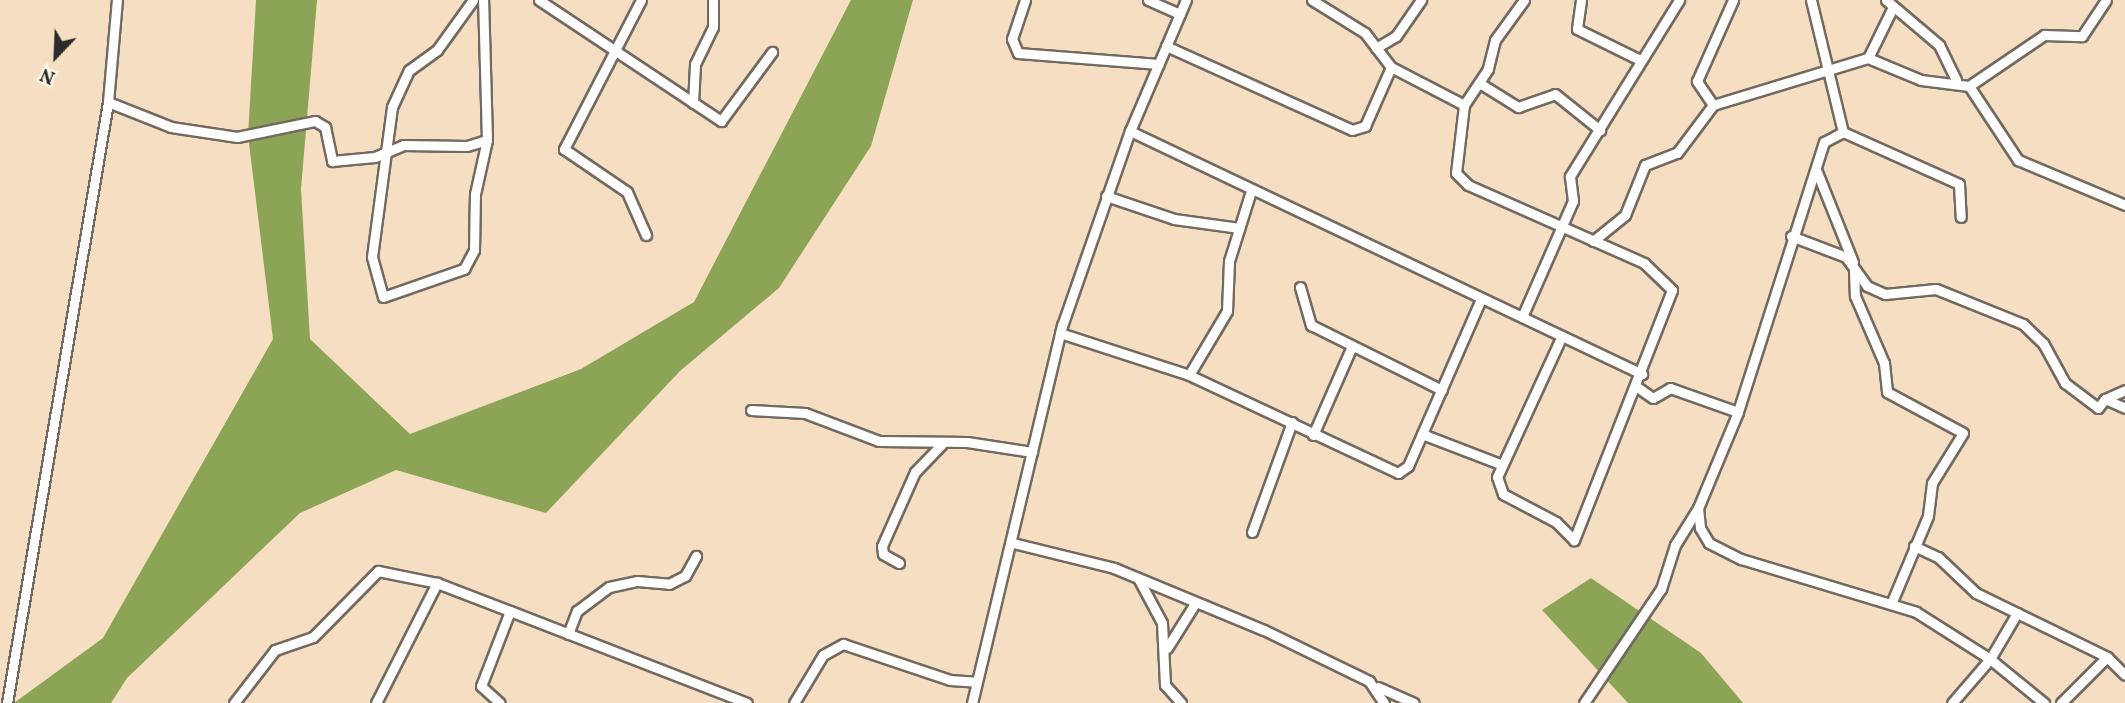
<!DOCTYPE html>
<style>
body{margin:0}
#map{position:relative;width:2125px;height:703px;overflow:hidden;background:#f5dec2;font-family:Vollkorn,serif}
div>[style]{position:absolute}
[style*='--x']{left:calc(var(--x)*1px);top:calc(var(--y)*1px);width:calc(var(--w)*1px);rotate:calc(var(--a)*1deg)}
.forest>*{inset:0;background:#8ca456}
.roads{filter:drop-shadow(2px 0 #726a60) drop-shadow(-2px 0 #726a60) drop-shadow(0 2px #726a60) drop-shadow(0 -2px #726a60)}
.street>*{height:9px;margin:-4.5px;padding:0 4.5px;transform-origin:4.5px;border-radius:4.5px;background:#fff}
span{translate:-50% -50%;white-space:nowrap;text-align:center;line-height:1.15;-webkit-text-stroke:6px #fcf5e5;paint-order:stroke}
.north{position:absolute;left:21px;top:21px;width:70px;height:70px;-webkit-text-stroke:5px #fcf5e5;paint-order:stroke;rotate:203deg;font-size:19px;font-weight:700;line-height:28px;text-align:center;color:#2b2b2b}
.north::after{content:'';display:block;margin:auto;width:24px;height:32px;background:#2b2b2b;clip-path:polygon(50% 0,100% 100%,50% 72%,0 100%)}
</style>
<div id="map">
<div class="forest">
<div style="clip-path:polygon(256px 0,317px 0,301px 189px,310px 339px,410px 434px,581px 369px,694px 302px,851px 0,913px 0,871px 146px,779px 288px,680px 371px,546px 513px,396px 470px,300px 513px,127px 678px,111px 703px,14px 703px,103px 638px,273px 339px,248px 135px)"></div>
<div style="clip-path:polygon(1591px 578px,1701px 653px,1743px 703px,1628px 703px,1542px 610px)"></div>
</div>
<div class="roads">
<div class="street">
<div style="--x:473;--y:0;--w:62;--a:125.8"></div>
<div style="--x:437;--y:50;--w:34;--a:144"></div>
<div style="--x:409;--y:70;--w:41;--a:114.7"></div>
<div style="--x:392;--y:107;--w:151;--a:97.6"></div>
<div style="--x:372;--y:257;--w:41;--a:74.6"></div>
<div style="--x:383;--y:297;--w:86;--a:-19.1"></div>
<div style="--x:464;--y:269;--w:21;--a:-62"></div>
<div style="--x:474;--y:250;--w:56;--a:-89"></div>
<div style="--x:475;--y:194;--w:55;--a:-77.5"></div>
<div style="--x:487;--y:140;--w:140;--a:-91.6"></div>
<div style="--x:539;--y:0;--w:219;--a:33.6"></div>
<div style="--x:721;--y:121;--w:86;--a:-53.5"></div>
<div style="--x:641;--y:0;--w:168;--a:117.3"></div>
<div style="--x:564;--y:149;--w:76;--a:34.3"></div>
<div style="--x:627;--y:192;--w:47;--a:66.2"></div>
<div style="--x:1025;--y:0;--w:41;--a:108.4"></div>
<div style="--x:1012;--y:39;--w:15;--a:67"></div>
<div style="--x:1018;--y:53;--w:141;--a:4.5"></div>
<div style="--x:1148;--y:0;--w:35;--a:24"></div>
<div style="--x:1312;--y:0;--w:62;--a:31.9"></div>
<div style="--x:1365;--y:33;--w:43;--a:52.6"></div>
<div style="--x:1391;--y:67;--w:82;--a:27.5"></div>
<div style="--x:1524;--y:0;--w:49;--a:125.9"></div>
<div style="--x:1495;--y:40;--w:30;--a:104"></div>
<div style="--x:1488;--y:69;--w:43;--a:123.7"></div>
<div style="--x:1464;--y:105;--w:68;--a:96.7"></div>
<div style="--x:1456;--y:173;--w:17;--a:45"></div>
<div style="--x:1468;--y:185;--w:193;--a:23.9"></div>
<div style="--x:1644;--y:263;--w:39;--a:44"></div>
<div style="--x:1672;--y:290;--w:269;--a:111.4"></div>
<div style="--x:1574;--y:540;--w:25;--a:-135"></div>
<div style="--x:1556;--y:522;--w:60;--a:-152.2"></div>
<div style="--x:1503;--y:494;--w:18;--a:-109"></div>
<div style="--x:1497;--y:477;--w:155;--a:-65.3"></div>
<div style="--x:1581;--y:0;--w:29;--a:98"></div>
<div style="--x:1577;--y:29;--w:70;--a:26.2"></div>
<div style="--x:1811;--y:0;--w:136;--a:76.4"></div>
<div style="--x:1843;--y:132;--w:21;--a:152"></div>
<div style="--x:1824;--y:142;--w:283;--a:107.7"></div>
<div style="--x:1738;--y:412;--w:104;--a:112.6"></div>
<div style="--x:1698;--y:508;--w:20;--a:84"></div>
<div style="--x:1700;--y:528;--w:17;--a:59"></div>
<div style="--x:1709;--y:543;--w:36;--a:27"></div>
<div style="--x:1741;--y:559;--w:183;--a:16.8"></div>
<div style="--x:1916;--y:612;--w:88;--a:32.4"></div>
<div style="--x:1990;--y:659;--w:58;--a:130.8"></div>
<div style="--x:1886;--y:0;--w:70;--a:40.3"></div>
<div style="--x:1939;--y:45;--w:39;--a:64"></div>
<div style="--x:1166;--y:46;--w:204;--a:24.3"></div>
<div style="--x:1352;--y:130;--w:14;--a:-17"></div>
<div style="--x:1365;--y:126;--w:64;--a:-66.2"></div>
<div style="--x:1376;--y:48;--w:23;--a:-31"></div>
<div style="--x:1396;--y:36;--w:44;--a:-55.2"></div>
<div style="--x:1868;--y:58;--w:57;--a:-63.9"></div>
<div style="--x:1481;--y:84;--w:44;--a:31.9"></div>
<div style="--x:1518;--y:107;--w:39;--a:-19"></div>
<div style="--x:1555;--y:94;--w:58;--a:38.7"></div>
<div style="--x:1969;--y:86;--w:91;--a:-34.2"></div>
<div style="--x:2044;--y:35;--w:38;--a:2"></div>
<div style="--x:2082;--y:36;--w:43;--a:-56.3"></div>
<div style="--x:108;--y:102;--w:68;--a:21.6"></div>
<div style="--x:171;--y:127;--w:67;--a:8.6"></div>
<div style="--x:237;--y:137;--w:80;--a:-11.6"></div>
<div style="--x:315;--y:121;--w:12;--a:31"></div>
<div style="--x:325;--y:127;--w:35;--a:78"></div>
<div style="--x:332;--y:161;--w:43;--a:-5.3"></div>
<div style="--x:375;--y:157;--w:30;--a:-23"></div>
<div style="--x:403;--y:145;--w:64;--a:0.9"></div>
<div style="--x:467;--y:146;--w:21;--a:-17"></div>
<div style="--x:693;--y:103;--w:39;--a:-87"></div>
<div style="--x:695;--y:64;--w:41;--a:-64.1"></div>
<div style="--x:713;--y:27;--w:27;--a:-90"></div>
<div style="--x:1713;--y:105;--w:29;--a:-124"></div>
<div style="--x:1697;--y:81;--w:89;--a:-66"></div>
<div style="--x:1130;--y:131;--w:567;--a:25.39"></div>
<div style="--x:1843;--y:132;--w:127;--a:24.1"></div>
<div style="--x:1959;--y:184;--w:33;--a:87"></div>
<div style="--x:1817;--y:172;--w:97;--a:68.2"></div>
<div style="--x:1106;--y:196;--w:72;--a:18.7"></div>
<div style="--x:1174;--y:219;--w:66;--a:7.9"></div>
<div style="--x:1791;--y:236;--w:59;--a:20.9"></div>
<div style="--x:1846;--y:257;--w:36;--a:54"></div>
<div style="--x:1867;--y:286;--w:20;--a:24"></div>
<div style="--x:1885;--y:294;--w:51;--a:-5.6"></div>
<div style="--x:1936;--y:289;--w:94;--a:21.9"></div>
<div style="--x:2023;--y:324;--w:28;--a:44"></div>
<div style="--x:2043;--y:343;--w:46;--a:61.2"></div>
<div style="--x:2065;--y:383;--w:41;--a:37.1"></div>
<div style="--x:2098;--y:408;--w:11;--a:-52"></div>
<div style="--x:2105;--y:399;--w:22;--a:24"></div>
<div style="--x:1593;--y:241;--w:41;--a:-39.1"></div>
<div style="--x:1625;--y:215;--w:54;--a:-68.2"></div>
<div style="--x:1645;--y:165;--w:34;--a:-21"></div>
<div style="--x:1677;--y:153;--w:60;--a:-53.1"></div>
<div style="--x:1713;--y:105;--w:162;--a:-16.9"></div>
<div style="--x:1868;--y:58;--w:57;--a:22.5"></div>
<div style="--x:1921;--y:80;--w:48;--a:7.1"></div>
<div style="--x:1969;--y:86;--w:89;--a:56.5"></div>
<div style="--x:2018;--y:160;--w:116;--a:22.8"></div>
<div style="--x:1854;--y:270;--w:26;--a:88"></div>
<div style="--x:1855;--y:296;--w:73;--a:66.6"></div>
<div style="--x:1884;--y:363;--w:29;--a:84"></div>
<div style="--x:1887;--y:392;--w:86;--a:28.3"></div>
<div style="--x:1963;--y:433;--w:59;--a:121.8"></div>
<div style="--x:1932;--y:483;--w:33;--a:97"></div>
<div style="--x:1928;--y:516;--w:95;--a:112.8"></div>
<div style="--x:1300;--y:287;--w:40;--a:74"></div>
<div style="--x:1311;--y:325;--w:146;--a:26.4"></div>
<div style="--x:1522;--y:317;--w:127;--a:-66.3"></div>
<div style="--x:1573;--y:201;--w:25;--a:-97"></div>
<div style="--x:1570;--y:176;--w:207;--a:-58.2"></div>
<div style="--x:1060;--y:333;--w:136;--a:18"></div>
<div style="--x:1189;--y:375;--w:231;--a:25.1"></div>
<div style="--x:1398;--y:473;--w:12;--a:-35"></div>
<div style="--x:1408;--y:466;--w:182;--a:-66.4"></div>
<div style="--x:1189;--y:375;--w:74;--a:-59.3"></div>
<div style="--x:1227;--y:311;--w:50;--a:-87.7"></div>
<div style="--x:1229;--y:261;--w:73;--a:-72.6"></div>
<div style="--x:1637;--y:387;--w:19;--a:35"></div>
<div style="--x:1653;--y:398;--w:20;--a:-30"></div>
<div style="--x:1670;--y:388;--w:72;--a:19.4"></div>
<div style="--x:2105;--y:399;--w:22;--a:-24"></div>
<div style="--x:751;--y:410;--w:54;--a:3.2"></div>
<div style="--x:805;--y:413;--w:79;--a:20.7"></div>
<div style="--x:879;--y:441;--w:88;--a:0.7"></div>
<div style="--x:967;--y:442;--w:66;--a:8.7"></div>
<div style="--x:1422;--y:434;--w:84;--a:21"></div>
<div style="--x:1313;--y:435;--w:97;--a:-66.3"></div>
<div style="--x:1252;--y:532;--w:117;--a:-70"></div>
<div style="--x:1013;--y:543;--w:104;--a:13.9"></div>
<div style="--x:1114;--y:568;--w:162;--a:22.5"></div>
<div style="--x:1264;--y:630;--w:117;--a:25.9"></div>
<div style="--x:1369;--y:681;--w:27;--a:56"></div>
<div style="--x:1914;--y:546;--w:26;--a:25"></div>
<div style="--x:1938;--y:557;--w:52;--a:43.5"></div>
<div style="--x:1976;--y:593;--w:146;--a:26"></div>
<div style="--x:2107;--y:657;--w:25;--a:45"></div>
<div style="--x:899;--y:563;--w:18;--a:-151"></div>
<div style="--x:883;--y:554;--w:8;--a:-97"></div>
<div style="--x:882;--y:546;--w:81;--a:-66"></div>
<div style="--x:915;--y:472;--w:39;--a:-46"></div>
<div style="--x:1138;--y:578;--w:51;--a:61.9"></div>
<div style="--x:1162;--y:623;--w:62;--a:87.2"></div>
<div style="--x:1165;--y:685;--w:24;--a:48"></div>
<div style="--x:510;--y:611;--w:254;--a:21.2"></div>
<div style="--x:2017;--y:613;--w:53;--a:120.4"></div>
<div style="--x:1990;--y:659;--w:70;--a:39.2"></div>
<div style="--x:568;--y:634;--w:25;--a:-69"></div>
<div style="--x:577;--y:611;--w:40;--a:-37"></div>
<div style="--x:609;--y:587;--w:29;--a:-12"></div>
<div style="--x:637;--y:581;--w:32;--a:5"></div>
<div style="--x:669;--y:584;--w:18;--a:-27"></div>
<div style="--x:685;--y:576;--w:23;--a:-61"></div>
<div style="--x:1167;--y:648;--w:51;--a:-57.9"></div>
<div style="--x:1378;--y:687;--w:39;--a:24"></div>
<div style="--x:7;--y:703;--w:609;--a:-80.46"></div>
<div style="--x:108;--y:102;--w:102;--a:-85"></div>
<div style="--x:234;--y:703;--w:67;--a:-52.3"></div>
<div style="--x:275;--y:650;--w:40;--a:-18.9"></div>
<div style="--x:313;--y:637;--w:93;--a:-45.4"></div>
<div style="--x:378;--y:571;--w:60;--a:11.5"></div>
<div style="--x:437;--y:583;--w:78;--a:21"></div>
<div style="--x:510;--y:611;--w:80;--a:111.1"></div>
<div style="--x:481;--y:686;--w:25;--a:42"></div>
<div style="--x:376;--y:703;--w:135;--a:-63.1"></div>
<div style="--x:794;--y:703;--w:56;--a:-58.9"></div>
<div style="--x:823;--y:655;--w:23;--a:-29"></div>
<div style="--x:843;--y:644;--w:113;--a:18.6"></div>
<div style="--x:950;--y:680;--w:26;--a:4"></div>
<div style="--x:972;--y:703;--w:388;--a:-76.6"></div>
<div style="--x:1062;--y:326;--w:207;--a:-70.8"></div>
<div style="--x:1130;--y:131;--w:142;--a:-66.9"></div>
<div style="--x:1584;--y:703;--w:138;--a:-56"></div>
<div style="--x:1661;--y:589;--w:46;--a:-72.3"></div>
<div style="--x:1675;--y:545;--w:44;--a:-58.1"></div>
<div style="--x:2061;--y:703;--w:65;--a:-45"></div>
</div>
</div>
<div class="north">N</div>
</div>
